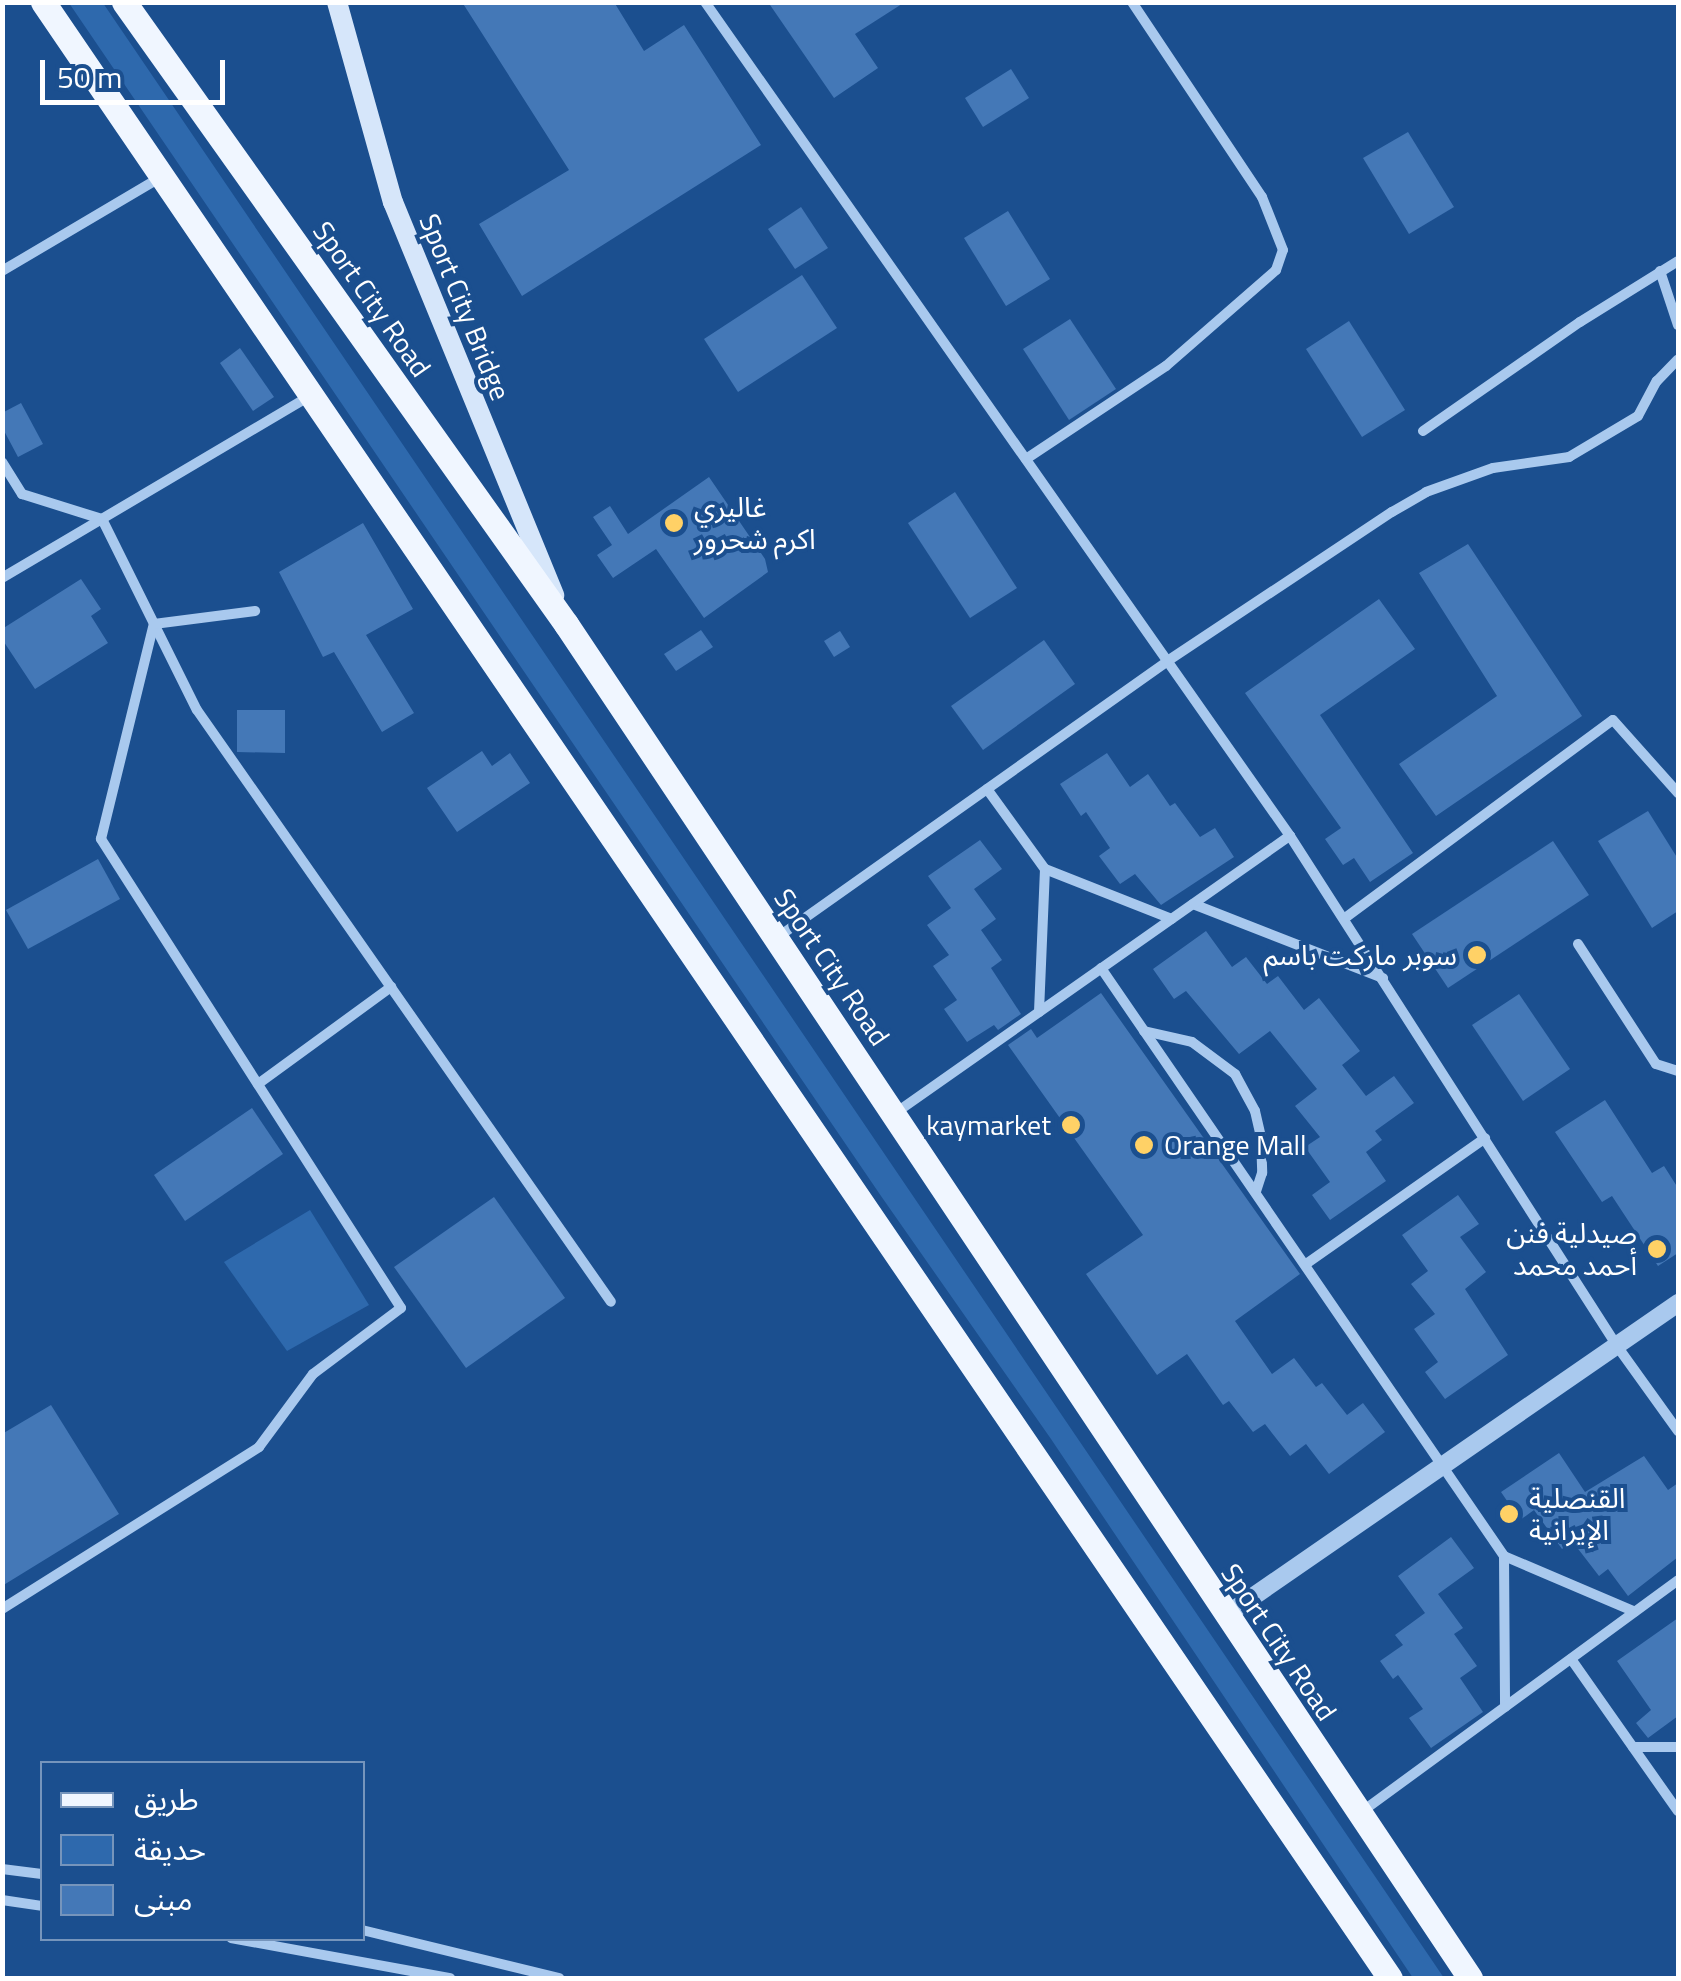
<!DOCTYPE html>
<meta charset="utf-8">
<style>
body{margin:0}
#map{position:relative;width:1681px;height:1981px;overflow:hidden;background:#1b4f8f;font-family:"Titillium Web","Noto Sans Arabic",sans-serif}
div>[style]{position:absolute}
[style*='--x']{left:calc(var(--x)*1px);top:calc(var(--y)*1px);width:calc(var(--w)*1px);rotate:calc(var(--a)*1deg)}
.green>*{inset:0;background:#2e69ad}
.building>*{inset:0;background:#4478b7}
.minor>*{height:10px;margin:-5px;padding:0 5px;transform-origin:5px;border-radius:5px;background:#a9c9ee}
.tertiary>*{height:18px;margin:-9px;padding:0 9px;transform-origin:9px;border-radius:9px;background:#a9c9ee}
.secondary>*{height:20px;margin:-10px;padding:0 10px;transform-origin:10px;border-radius:10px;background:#d6e6fa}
.primary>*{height:25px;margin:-12.5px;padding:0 12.5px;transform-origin:12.5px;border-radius:12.5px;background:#f0f6ff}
.dots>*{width:28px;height:28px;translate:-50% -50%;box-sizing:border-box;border:5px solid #1b4f8f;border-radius:50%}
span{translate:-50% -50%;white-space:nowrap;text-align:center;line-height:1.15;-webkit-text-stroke:8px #1b4f8f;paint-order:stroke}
.street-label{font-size:28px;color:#fff}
.poi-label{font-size:28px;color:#fff}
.left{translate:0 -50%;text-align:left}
.right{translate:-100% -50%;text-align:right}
.frame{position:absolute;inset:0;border:5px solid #fff;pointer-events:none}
.legend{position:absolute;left:40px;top:1761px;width:325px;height:180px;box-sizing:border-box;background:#1b4f8f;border:2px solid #7695bc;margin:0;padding:12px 18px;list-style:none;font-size:30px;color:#fff}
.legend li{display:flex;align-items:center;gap:20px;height:50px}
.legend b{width:50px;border:2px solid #7695bc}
.scale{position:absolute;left:40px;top:60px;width:185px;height:45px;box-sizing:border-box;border:5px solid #fff;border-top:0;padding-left:12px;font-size:30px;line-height:35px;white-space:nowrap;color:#fff;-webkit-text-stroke:8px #1b4f8f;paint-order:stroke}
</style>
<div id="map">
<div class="green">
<div style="clip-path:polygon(69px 3px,103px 3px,1444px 1978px,1413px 1978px,1051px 1439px,881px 1196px)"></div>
<div style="clip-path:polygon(310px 1210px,369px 1305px,287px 1351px,224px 1262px)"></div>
</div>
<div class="building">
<div style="clip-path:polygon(462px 2px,614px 2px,644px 51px,684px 25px,761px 145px,522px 296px,479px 224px,569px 170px)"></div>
<div style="clip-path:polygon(768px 2px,905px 2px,855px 34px,878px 68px,834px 98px)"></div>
<div style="clip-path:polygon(1011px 69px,1029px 98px,983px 127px,965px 98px)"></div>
<div style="clip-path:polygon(1408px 132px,1454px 207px,1409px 234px,1363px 158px)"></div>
<div style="clip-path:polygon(801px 207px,828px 248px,795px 269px,768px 229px)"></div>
<div style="clip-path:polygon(1008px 211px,1050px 279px,1006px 306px,964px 238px)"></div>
<div style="clip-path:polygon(802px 275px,837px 328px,738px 392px,704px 339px)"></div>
<div style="clip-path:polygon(1070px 319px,1116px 389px,1069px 420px,1023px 349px)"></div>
<div style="clip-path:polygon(1349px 321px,1405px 410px,1362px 437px,1306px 349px)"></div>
<div style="clip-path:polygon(240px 348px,274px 397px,253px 411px,220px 363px)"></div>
<div style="clip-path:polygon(21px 403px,43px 444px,18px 457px,2px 427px,2px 413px)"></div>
<div style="clip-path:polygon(709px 477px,765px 559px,768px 572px,704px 618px,656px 549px,613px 578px,597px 555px,612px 545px,593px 517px,610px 506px,628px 534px)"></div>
<div style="clip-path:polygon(955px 492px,1017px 588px,970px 618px,908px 523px)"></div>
<div style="clip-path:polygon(363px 523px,413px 609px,366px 635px,414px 713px,382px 732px,334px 652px,323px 657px,279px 572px)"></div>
<div style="clip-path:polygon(1468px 544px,1582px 716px,1436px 816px,1399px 764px,1497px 696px,1419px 573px)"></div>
<div style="clip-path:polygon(81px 579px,101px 609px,91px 616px,108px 643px,35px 689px,2px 639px,2px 629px)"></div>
<div style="clip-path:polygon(1379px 599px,1415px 649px,1320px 715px,1413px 853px,1370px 882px,1354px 858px,1343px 865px,1325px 839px,1341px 828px,1245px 693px)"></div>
<div style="clip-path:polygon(701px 630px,713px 647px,676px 671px,664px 654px)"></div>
<div style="clip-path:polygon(840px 631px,850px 647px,834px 657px,824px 641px)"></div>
<div style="clip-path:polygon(1044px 640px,1075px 684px,983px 750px,951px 706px)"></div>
<div style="clip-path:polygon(237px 710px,285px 710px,285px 753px,237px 752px)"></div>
<div style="clip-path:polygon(482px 751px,492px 766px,510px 753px,530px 783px,457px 832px,427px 788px)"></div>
<div style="clip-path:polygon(1107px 753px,1130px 787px,1148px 774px,1170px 806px,1175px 803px,1200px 837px,1215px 828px,1234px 857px,1161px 905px,1135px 874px,1120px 884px,1099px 856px,1110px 848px,1086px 812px,1081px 816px,1060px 784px)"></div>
<div style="clip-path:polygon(1648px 811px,1678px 859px,1678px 911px,1652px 928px,1598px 841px)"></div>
<div style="clip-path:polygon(980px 840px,1002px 869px,974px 889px,996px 919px,981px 930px,1002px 960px,991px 968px,1021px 1014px,998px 1030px,994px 1025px,967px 1042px,944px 1009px,957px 1000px,933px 966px,949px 955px,927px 925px,951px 908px,928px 876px)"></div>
<div style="clip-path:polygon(1553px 841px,1589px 895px,1448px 988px,1412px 934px)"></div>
<div style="clip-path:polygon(98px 859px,120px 899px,28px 949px,6px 910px)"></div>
<div style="clip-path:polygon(1206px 931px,1232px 967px,1246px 957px,1267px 984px,1278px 976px,1304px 1010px,1319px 998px,1360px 1051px,1342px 1065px,1366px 1096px,1394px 1076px,1414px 1103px,1375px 1131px,1382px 1140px,1366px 1152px,1386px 1181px,1330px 1220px,1312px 1195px,1330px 1182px,1305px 1147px,1320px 1137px,1295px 1106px,1317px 1089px,1270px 1031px,1239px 1054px,1186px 991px,1174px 999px,1153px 969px)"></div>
<div style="clip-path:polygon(1101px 993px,1300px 1274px,1235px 1321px,1272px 1374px,1294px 1358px,1316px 1387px,1322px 1383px,1347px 1415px,1363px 1403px,1385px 1432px,1329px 1474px,1306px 1444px,1290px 1456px,1265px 1424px,1253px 1432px,1229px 1401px,1223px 1405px,1187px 1354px,1157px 1375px,1086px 1274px,1143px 1235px,1008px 1045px,1031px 1029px,1037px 1038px)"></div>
<div style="clip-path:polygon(1519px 994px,1570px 1069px,1523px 1101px,1472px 1025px)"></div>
<div style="clip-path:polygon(1605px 1100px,1652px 1173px,1664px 1166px,1678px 1188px,1678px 1253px,1658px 1266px,1612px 1196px,1602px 1202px,1555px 1132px)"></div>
<div style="clip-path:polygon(252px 1108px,283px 1154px,185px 1221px,154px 1175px)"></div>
<div style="clip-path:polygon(1458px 1195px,1479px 1224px,1460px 1237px,1486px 1272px,1465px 1289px,1508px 1355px,1445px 1399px,1425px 1372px,1438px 1362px,1414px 1329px,1435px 1314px,1411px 1284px,1428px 1271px,1402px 1235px)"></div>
<div style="clip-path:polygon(494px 1197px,565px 1298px,466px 1368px,394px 1267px)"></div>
<div style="clip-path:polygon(51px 1405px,119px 1514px,2px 1586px,2px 1434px)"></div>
<div style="clip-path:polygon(1559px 1453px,1585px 1492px,1644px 1456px,1668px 1490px,1678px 1483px,1678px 1557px,1628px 1596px,1608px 1569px,1599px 1576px,1572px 1541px,1562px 1549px,1534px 1510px,1520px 1520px,1501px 1492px)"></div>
<div style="clip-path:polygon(1451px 1537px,1474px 1568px,1438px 1594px,1463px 1628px,1454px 1634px,1477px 1666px,1460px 1678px,1483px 1712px,1431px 1748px,1409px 1718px,1423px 1709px,1398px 1675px,1393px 1679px,1380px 1661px,1403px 1645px,1395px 1635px,1425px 1613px,1398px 1576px)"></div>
<div style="clip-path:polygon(1678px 1618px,1678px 1716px,1648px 1738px,1636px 1723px,1651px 1710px,1617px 1661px)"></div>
</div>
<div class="minor">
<div style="--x:705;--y:2;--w:1019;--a:54.95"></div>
<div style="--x:1290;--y:836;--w:606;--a:57.33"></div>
<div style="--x:1617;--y:1346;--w:105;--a:54.3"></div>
<div style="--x:2;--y:271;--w:185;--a:-30.6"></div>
<div style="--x:1660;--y:271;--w:57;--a:71.6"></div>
<div style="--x:1423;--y:431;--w:191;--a:-34.8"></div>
<div style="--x:1580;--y:322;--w:115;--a:-31.9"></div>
<div style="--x:1026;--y:459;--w:168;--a:-33.6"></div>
<div style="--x:1166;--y:366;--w:146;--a:-41.1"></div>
<div style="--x:1276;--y:270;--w:21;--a:-71"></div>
<div style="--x:1283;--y:250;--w:57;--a:-111.6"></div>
<div style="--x:1262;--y:197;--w:234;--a:-123.7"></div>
<div style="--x:2;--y:462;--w:38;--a:58"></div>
<div style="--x:22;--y:494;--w:84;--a:17.4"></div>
<div style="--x:102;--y:519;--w:213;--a:63.6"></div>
<div style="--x:197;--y:710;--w:722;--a:55.03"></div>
<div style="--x:2;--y:578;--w:359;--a:-30.6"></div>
<div style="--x:987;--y:789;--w:99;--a:54.1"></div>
<div style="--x:1045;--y:869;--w:136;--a:21.5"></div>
<div style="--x:1193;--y:904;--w:204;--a:21.3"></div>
<div style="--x:1345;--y:918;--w:333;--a:-36.5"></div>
<div style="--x:1613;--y:720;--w:98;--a:48.3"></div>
<div style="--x:778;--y:937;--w:479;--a:-35.3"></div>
<div style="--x:1169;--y:660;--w:268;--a:-33.6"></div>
<div style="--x:1392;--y:512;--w:39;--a:-30"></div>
<div style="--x:1426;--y:492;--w:71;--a:-19.7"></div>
<div style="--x:1493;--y:468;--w:77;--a:-8.2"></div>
<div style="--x:1569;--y:457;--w:80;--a:-30.7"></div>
<div style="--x:1638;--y:416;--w:40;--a:-62"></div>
<div style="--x:1657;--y:381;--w:30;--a:-46"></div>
<div style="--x:1578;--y:944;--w:143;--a:57"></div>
<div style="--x:1656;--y:1064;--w:23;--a:18"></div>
<div style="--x:1101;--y:968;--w:713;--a:55.57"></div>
<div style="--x:1504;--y:1556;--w:151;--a:89.6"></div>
<div style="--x:1039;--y:1012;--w:143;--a:-87.6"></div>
<div style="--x:1144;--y:1031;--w:49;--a:12.9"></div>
<div style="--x:1192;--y:1042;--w:54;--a:36.7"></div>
<div style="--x:1235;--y:1074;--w:42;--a:61.6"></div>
<div style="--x:1255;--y:1111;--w:27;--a:77"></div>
<div style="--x:1261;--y:1137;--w:36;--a:88"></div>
<div style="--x:1262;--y:1173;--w:19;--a:108"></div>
<div style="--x:258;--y:1084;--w:165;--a:-36.1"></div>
<div style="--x:894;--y:1114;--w:484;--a:-35.1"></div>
<div style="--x:1306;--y:1264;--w:219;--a:-35.1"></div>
<div style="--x:1504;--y:1556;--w:142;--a:23.1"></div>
<div style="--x:2;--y:1609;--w:304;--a:-32.2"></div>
<div style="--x:259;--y:1447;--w:91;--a:-53.5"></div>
<div style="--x:313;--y:1374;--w:110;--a:-36.9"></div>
<div style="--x:401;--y:1308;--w:557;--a:-122.61"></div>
<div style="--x:101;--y:839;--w:221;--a:-76.2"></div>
<div style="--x:154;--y:624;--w:102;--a:-7.3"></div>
<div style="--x:1571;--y:1659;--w:186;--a:54.9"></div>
<div style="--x:1633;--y:1747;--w:45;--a:0"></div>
<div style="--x:1360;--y:1813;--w:394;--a:-36.2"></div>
<div style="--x:2;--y:1869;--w:40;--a:7.1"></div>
<div style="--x:2;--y:1900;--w:40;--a:8.5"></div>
<div style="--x:362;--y:1930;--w:203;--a:13.7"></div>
<div style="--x:231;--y:1938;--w:223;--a:10.4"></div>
</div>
<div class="tertiary">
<div style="--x:1225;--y:1616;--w:551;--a:-34.64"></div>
</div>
<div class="secondary">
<div style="--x:337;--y:2;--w:208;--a:74.4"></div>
<div style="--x:393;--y:202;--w:425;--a:67.7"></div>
</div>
<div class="primary">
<div style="--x:43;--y:2;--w:2391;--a:55.72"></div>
<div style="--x:124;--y:2;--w:763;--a:54.6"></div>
<div style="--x:566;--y:624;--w:1628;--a:56.27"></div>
</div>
<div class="dots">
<div style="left:674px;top:523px;background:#ffd166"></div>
<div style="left:1477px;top:955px;background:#ffd166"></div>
<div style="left:1071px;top:1125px;background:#ffd166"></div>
<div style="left:1144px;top:1145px;background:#ffd166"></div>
<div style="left:1657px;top:1249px;background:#ffd166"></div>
<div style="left:1509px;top:1514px;background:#ffd166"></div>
</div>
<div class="street-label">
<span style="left:372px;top:299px;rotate:55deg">Sport City Road</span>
<span style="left:465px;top:307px;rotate:68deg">Sport City Bridge</span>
<span style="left:832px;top:967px;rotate:56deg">Sport City Road</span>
<span style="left:1279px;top:1642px;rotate:56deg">Sport City Road</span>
</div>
<div class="poi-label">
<span class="left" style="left:694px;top:523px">غاليري<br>اكرم شحرور</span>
<span class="right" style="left:1457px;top:955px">سوبر ماركت باسم</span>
<span class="right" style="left:1051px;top:1125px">kaymarket</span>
<span class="left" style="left:1164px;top:1145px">Orange Mall</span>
<span class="right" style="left:1637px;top:1249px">صيدلية فنن<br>أحمد محمد</span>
<span class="left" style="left:1529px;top:1514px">القنصلية<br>الإيرانية</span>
</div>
<div class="frame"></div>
<ul class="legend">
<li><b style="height:12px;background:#f0f6ff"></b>طريق</li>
<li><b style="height:28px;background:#2e69ad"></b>حديقة</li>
<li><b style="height:28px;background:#4478b7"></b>مبنى</li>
</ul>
<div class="scale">50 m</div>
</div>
